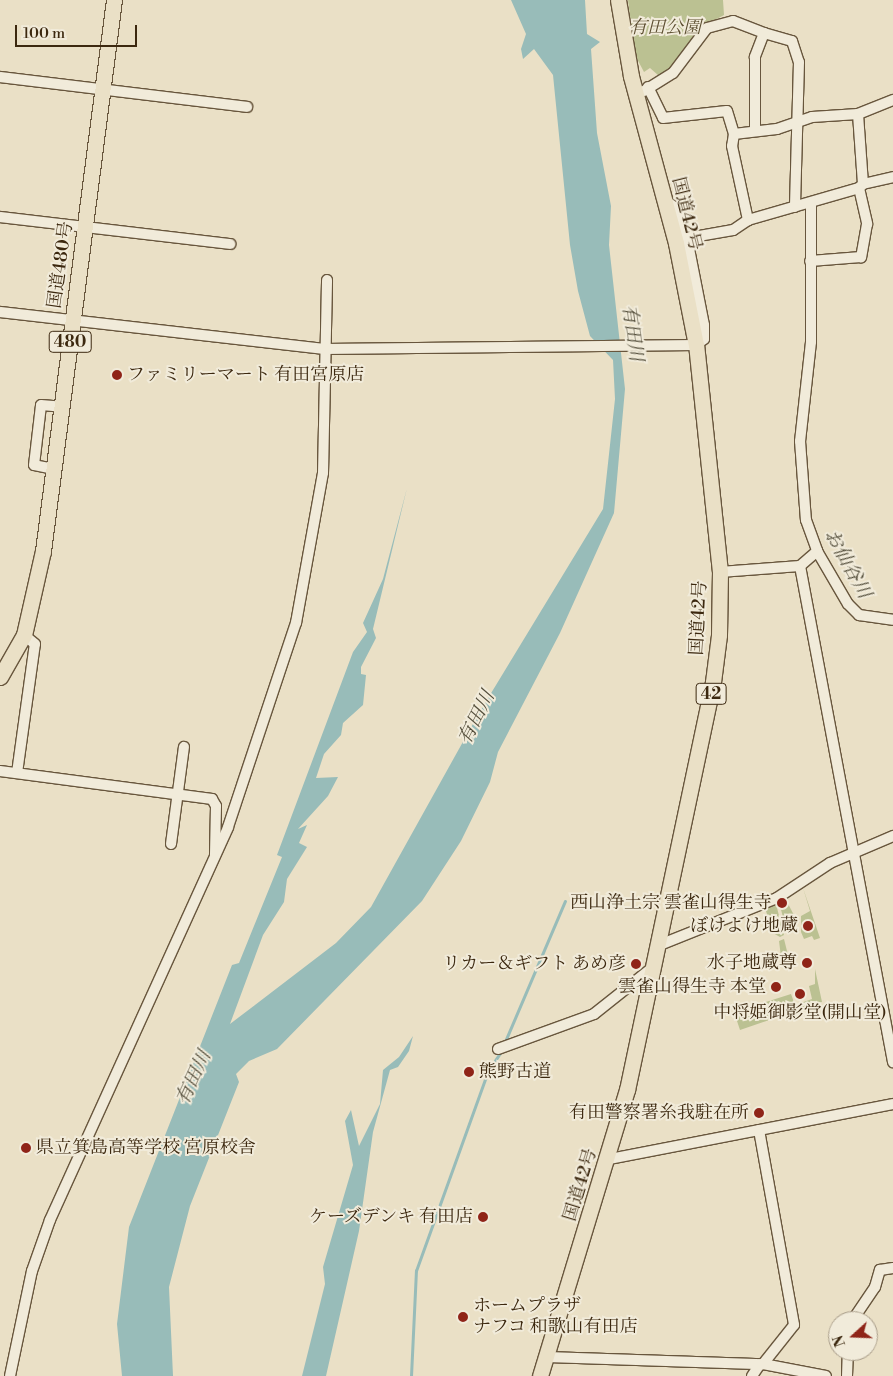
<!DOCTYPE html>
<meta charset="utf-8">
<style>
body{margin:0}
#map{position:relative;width:893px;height:1376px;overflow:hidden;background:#eae0c6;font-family:"Libre Bodoni","Noto Serif JP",serif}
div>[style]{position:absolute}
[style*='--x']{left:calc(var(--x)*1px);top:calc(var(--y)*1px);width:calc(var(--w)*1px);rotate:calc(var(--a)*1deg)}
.green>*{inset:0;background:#bbc192}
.water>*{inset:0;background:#98bcb9}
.stream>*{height:2.5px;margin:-1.25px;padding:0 1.25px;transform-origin:1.25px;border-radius:1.25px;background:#98bcb9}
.roads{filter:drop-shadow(1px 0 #68563d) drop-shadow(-1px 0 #68563d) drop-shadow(0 1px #68563d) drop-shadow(0 -1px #68563d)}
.minor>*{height:10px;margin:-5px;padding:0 5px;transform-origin:5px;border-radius:5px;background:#f1ebda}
.highway>*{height:15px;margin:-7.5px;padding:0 7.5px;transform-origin:7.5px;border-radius:7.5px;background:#eae0c6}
.dots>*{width:14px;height:14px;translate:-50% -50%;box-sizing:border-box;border:2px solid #f1ebda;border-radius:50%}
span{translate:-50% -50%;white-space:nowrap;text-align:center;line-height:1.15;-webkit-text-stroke:4px #f1ebda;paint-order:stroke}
.shield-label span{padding:1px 4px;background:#f1ebda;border:1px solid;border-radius:4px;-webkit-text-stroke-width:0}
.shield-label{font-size:16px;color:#3c280f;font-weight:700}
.park-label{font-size:18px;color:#5c4e30;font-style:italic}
.street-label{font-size:18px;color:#3c280f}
.poi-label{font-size:18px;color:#3c280f}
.left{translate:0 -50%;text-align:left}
.right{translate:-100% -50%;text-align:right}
.water-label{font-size:19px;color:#534d3a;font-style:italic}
.north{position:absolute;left:828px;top:1311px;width:50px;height:50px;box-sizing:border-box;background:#f1ebda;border:1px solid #a99d89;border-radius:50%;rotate:250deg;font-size:14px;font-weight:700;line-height:20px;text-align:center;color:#3c280f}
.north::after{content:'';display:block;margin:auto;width:18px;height:22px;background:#8f2418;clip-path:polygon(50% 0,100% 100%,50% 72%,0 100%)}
.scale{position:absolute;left:15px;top:25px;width:122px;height:22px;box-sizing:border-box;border:2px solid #3c280f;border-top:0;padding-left:6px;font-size:15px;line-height:18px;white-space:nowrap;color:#3c280f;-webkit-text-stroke:4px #f1ebda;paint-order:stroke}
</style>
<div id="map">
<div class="green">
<div style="clip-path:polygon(628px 0,723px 0,724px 15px,700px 28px,673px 68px,659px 76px,650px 68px,644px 72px,635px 55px)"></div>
<div style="clip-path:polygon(803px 888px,820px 938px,814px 940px,812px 936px,804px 939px,801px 932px,801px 916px,810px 911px)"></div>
<div style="clip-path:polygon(785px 898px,796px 919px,789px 925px,785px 925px,779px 902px)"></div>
<div style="clip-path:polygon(776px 904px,784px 935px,780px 937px,773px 933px,765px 908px)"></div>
<div style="clip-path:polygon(784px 939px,788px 955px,781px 957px,779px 941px)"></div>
<div style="clip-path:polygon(815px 969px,822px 1002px,740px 1030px,734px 1012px,791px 994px,795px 1005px,812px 999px,809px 986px,815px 984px)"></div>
</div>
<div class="water">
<div style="clip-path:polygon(511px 0,585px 0,587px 34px,600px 42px,591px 49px,597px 133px,611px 206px,609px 245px,625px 389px,614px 513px,560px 633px,498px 752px,490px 782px,461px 841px,422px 901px,277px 1049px,249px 1061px,236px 1074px,239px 1082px,190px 1206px,169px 1287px,173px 1376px,122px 1376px,117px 1324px,129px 1227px,232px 965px,239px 963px,282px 857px,277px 855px,353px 652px,367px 632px,363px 623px,383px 579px,407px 488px,373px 629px,376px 638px,361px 667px,361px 674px,366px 675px,363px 705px,343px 723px,341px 735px,324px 754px,316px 778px,338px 777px,328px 796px,298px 829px,307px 825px,299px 843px,307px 847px,287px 879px,284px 902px,263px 935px,230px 1024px,336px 943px,371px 907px,479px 713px,603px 509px,615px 399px,613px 360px,590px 336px,578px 291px,570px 245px,553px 75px,534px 49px,523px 59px,521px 49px,526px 34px)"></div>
<div style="clip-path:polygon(413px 1036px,409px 1051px,398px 1067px,390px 1070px,373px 1132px,359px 1231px,326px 1376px,302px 1376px,325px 1284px,323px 1267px,353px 1165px,345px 1121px,351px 1110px,359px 1146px,380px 1104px,383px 1070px,399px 1057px)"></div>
</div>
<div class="stream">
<div style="--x:504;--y:1044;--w:155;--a:-66.9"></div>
<div style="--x:411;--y:1376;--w:105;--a:-87.3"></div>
<div style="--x:416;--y:1271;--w:213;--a:-70.2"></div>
<div style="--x:488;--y:1071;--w:23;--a:-56"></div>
</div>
<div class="roads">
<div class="minor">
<div style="--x:764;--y:33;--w:29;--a:16"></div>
<div style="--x:792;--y:41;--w:22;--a:72"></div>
<div style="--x:799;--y:62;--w:145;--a:91.6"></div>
<div style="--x:0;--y:77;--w:249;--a:6.9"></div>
<div style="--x:648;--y:87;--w:34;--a:64"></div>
<div style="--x:663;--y:118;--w:64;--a:-6.2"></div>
<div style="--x:727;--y:111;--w:24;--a:73"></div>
<div style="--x:734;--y:134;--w:12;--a:99"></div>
<div style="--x:732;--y:146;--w:76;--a:77.8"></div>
<div style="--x:748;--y:220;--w:18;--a:146"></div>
<div style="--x:733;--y:230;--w:47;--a:170.1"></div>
<div style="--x:644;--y:91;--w:34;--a:-32"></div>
<div style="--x:673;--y:73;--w:56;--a:-52.9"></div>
<div style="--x:707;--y:28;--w:27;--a:-15"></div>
<div style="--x:733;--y:21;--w:33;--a:21"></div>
<div style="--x:764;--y:33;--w:26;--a:111"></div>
<div style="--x:755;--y:57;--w:73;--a:90"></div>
<div style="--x:734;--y:134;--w:43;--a:-6.6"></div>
<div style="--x:777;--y:129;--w:37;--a:-19"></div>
<div style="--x:812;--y:117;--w:46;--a:-3.7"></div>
<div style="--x:863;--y:184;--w:31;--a:-13"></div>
<div style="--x:859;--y:188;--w:6;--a:-45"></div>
<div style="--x:863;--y:184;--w:70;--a:-94.1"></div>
<div style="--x:858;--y:114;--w:38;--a:-22"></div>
<div style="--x:811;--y:203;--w:139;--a:90"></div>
<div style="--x:811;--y:342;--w:100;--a:96.3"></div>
<div style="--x:800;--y:441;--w:79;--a:85.7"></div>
<div style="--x:806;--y:520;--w:33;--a:70"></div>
<div style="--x:817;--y:551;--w:61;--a:59.7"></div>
<div style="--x:848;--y:604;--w:16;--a:45"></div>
<div style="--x:859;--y:615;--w:34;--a:8"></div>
<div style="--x:0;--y:217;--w:232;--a:6.7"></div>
<div style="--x:748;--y:220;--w:116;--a:-16.1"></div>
<div style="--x:859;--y:188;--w:37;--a:77"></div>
<div style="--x:867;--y:224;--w:34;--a:100"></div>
<div style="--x:861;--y:257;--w:51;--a:175.5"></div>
<div style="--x:0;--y:312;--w:326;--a:6.5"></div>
<div style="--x:324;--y:349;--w:372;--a:-0.6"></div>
<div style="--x:696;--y:345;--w:10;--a:-37"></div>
<div style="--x:704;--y:339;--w:14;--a:-90"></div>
<div style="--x:704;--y:325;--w:89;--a:-101.1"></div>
<div style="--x:687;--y:238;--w:32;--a:-110"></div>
<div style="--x:676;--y:208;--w:16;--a:-145"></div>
<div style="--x:54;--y:469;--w:20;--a:-169"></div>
<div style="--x:34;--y:465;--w:60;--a:-83.3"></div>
<div style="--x:41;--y:405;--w:21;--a:5"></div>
<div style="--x:800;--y:566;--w:505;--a:79.38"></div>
<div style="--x:720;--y:572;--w:80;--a:-4.3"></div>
<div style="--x:800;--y:566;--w:23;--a:-41"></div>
<div style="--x:0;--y:771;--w:214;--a:7.5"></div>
<div style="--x:212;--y:799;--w:8;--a:60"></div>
<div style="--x:216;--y:806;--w:49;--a:91.2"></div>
<div style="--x:17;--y:773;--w:130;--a:-82.1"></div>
<div style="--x:35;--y:644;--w:14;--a:-141"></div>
<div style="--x:171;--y:844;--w:98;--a:-82.4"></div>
<div style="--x:657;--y:946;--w:129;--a:-21.8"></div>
<div style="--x:777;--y:898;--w:64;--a:-33.4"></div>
<div style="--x:830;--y:863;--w:69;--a:-23.2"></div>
<div style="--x:498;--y:1049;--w:102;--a:-20"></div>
<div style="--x:594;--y:1014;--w:75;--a:-38.5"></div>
<div style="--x:759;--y:1130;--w:198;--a:79.8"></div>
<div style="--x:794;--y:1325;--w:50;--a:128.5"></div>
<div style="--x:610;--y:1159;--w:288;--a:-11"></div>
<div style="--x:852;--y:1321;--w:41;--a:-55.9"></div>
<div style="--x:875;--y:1287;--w:18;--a:-74"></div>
<div style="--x:880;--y:1270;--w:13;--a:-9"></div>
<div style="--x:547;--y:1357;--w:216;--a:1.9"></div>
<div style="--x:763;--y:1364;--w:64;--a:10.8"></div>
<div style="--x:10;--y:1376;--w:107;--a:-78.2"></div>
<div style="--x:32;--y:1271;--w:54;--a:-70.6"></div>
<div style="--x:50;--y:1220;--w:431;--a:-65.6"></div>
<div style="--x:228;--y:827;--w:215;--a:-71.6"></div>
<div style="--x:296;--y:623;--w:152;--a:-79.8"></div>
<div style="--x:323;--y:473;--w:193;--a:-88.8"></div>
<div style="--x:752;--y:1376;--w:14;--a:-56"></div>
<div style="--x:847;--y:1376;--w:25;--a:-88"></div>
</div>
<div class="highway">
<div style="--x:0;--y:677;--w:48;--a:-60.3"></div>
<div style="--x:24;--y:635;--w:86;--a:-77.3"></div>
<div style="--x:43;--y:551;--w:556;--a:-82.66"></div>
<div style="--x:540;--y:1376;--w:299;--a:-73.1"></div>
<div style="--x:627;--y:1090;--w:417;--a:-78.1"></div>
<div style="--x:713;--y:682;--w:47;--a:-82.7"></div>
<div style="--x:719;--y:635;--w:63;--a:-89.1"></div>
<div style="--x:720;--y:572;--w:228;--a:-96"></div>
<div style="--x:696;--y:345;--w:104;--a:-101.1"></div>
<div style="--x:676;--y:243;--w:173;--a:-105.1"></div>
<div style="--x:631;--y:76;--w:77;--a:-99.7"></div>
</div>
</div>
<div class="dots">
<div style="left:117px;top:375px;background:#8f2418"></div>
<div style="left:782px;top:903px;background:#8f2418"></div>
<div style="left:808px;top:926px;background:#8f2418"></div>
<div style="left:807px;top:963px;background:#8f2418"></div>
<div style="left:636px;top:964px;background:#8f2418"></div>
<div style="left:776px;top:987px;background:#8f2418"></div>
<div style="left:800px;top:994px;background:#8f2418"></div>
<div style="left:469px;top:1072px;background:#8f2418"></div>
<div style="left:759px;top:1113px;background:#8f2418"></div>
<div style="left:26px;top:1148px;background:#8f2418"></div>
<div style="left:483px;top:1217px;background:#8f2418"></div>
<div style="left:463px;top:1317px;background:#8f2418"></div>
</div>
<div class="shield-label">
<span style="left:70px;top:342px">480</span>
<span style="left:711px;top:694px">42</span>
</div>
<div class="park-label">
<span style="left:665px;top:28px">有田公園</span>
</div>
<div class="street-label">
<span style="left:686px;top:214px;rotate:76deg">国道42号</span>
<span style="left:61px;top:265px;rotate:-82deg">国道480号</span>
<span style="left:699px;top:618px;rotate:-87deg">国道42号</span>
<span style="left:581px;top:1185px;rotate:-73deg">国道42号</span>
</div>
<div class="poi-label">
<span class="left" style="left:127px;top:375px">ファミリーマート 有田宮原店</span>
<span class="right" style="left:772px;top:903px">西山浄土宗 雲雀山得生寺</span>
<span class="right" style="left:798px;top:926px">ぼけよけ地蔵</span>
<span class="right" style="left:797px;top:963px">水子地蔵尊</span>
<span class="right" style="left:626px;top:964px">リカー＆ギフト あめ彦</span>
<span class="right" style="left:766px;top:987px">雲雀山得生寺 本堂</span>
<span style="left:800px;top:1013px">中将姫御影堂(開山堂)</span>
<span class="left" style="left:479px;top:1072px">熊野古道</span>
<span class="right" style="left:749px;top:1113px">有田警察署糸我駐在所</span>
<span class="left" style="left:36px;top:1148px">県立箕島高等学校 宮原校舎</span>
<span class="right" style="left:473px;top:1217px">ケーズデンキ 有田店</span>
<span class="left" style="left:473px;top:1317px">ホームプラザ<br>ナフコ 和歌山有田店</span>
</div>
<div class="water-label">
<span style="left:632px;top:333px;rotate:82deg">有田川</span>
<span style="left:847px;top:564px;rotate:61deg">お仙谷川</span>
<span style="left:477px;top:718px;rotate:-63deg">有田川</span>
<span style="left:194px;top:1078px;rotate:-65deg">有田川</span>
</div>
<div class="north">N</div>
<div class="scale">100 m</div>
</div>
